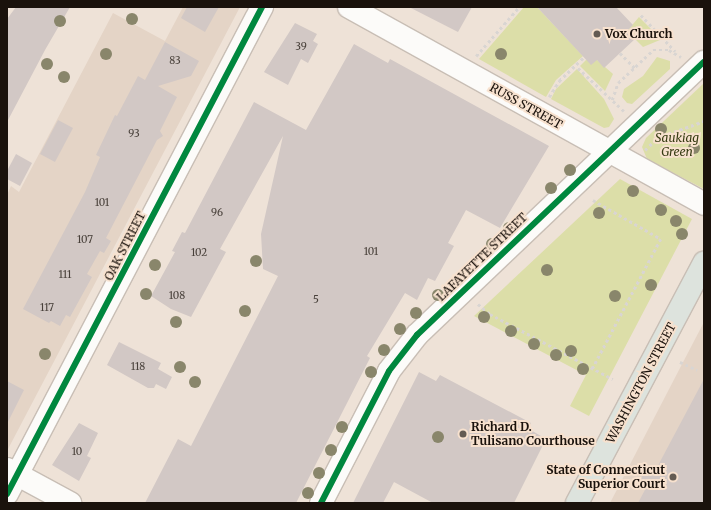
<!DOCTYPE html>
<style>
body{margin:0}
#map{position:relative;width:711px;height:510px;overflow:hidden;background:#eee2d7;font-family:Merriweather,serif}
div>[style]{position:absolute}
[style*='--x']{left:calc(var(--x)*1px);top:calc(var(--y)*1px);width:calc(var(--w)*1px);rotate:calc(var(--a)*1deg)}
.commercial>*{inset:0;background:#e4d4c6}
.green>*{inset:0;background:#dcdea8}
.building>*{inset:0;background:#d2c8c5}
.path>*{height:2.5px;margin-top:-1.25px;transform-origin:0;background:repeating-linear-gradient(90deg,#d9d5d2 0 3px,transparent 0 6px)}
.roads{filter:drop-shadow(1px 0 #c8beb5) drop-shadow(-1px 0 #c8beb5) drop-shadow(0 1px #c8beb5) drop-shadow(0 -1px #c8beb5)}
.minor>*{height:22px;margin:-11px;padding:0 11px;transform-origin:11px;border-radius:11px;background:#fcfbf9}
.major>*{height:22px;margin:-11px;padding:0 11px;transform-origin:11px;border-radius:11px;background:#dde3dd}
.cycleway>*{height:6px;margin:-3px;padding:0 3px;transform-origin:3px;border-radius:3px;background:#00873e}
.trees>*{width:12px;height:12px;margin:-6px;border-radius:50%;background:#89866b}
.dots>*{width:11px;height:11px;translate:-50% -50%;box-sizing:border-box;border:2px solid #f7e1ce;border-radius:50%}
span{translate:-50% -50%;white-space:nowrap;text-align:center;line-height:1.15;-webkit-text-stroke:4px #f7e1ce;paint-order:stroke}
.number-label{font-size:10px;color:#48403a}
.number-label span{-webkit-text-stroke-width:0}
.poi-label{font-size:12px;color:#1a120c;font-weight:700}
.left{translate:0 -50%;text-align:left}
.right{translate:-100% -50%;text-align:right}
.street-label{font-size:12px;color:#1a120c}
.park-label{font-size:12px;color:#363b12;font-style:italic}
.frame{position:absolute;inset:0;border:8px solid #1a120c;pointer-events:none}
</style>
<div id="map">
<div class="commercial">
<div style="clip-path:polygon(183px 7px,240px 7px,7px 451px,7px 195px,11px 186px,19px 192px,113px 13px,165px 41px)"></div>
<div style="clip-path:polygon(704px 322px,704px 503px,610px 503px,680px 368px)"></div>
</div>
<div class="green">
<div style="clip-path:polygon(524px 7px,537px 7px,583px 56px,556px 80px,546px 97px,479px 59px)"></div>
<div style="clip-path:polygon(639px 17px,656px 34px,660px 40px,643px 47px,635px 39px,628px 30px)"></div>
<div style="clip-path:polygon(657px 57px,670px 61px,670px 69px,632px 104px,627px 103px,622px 97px,624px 89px,643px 76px)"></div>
<div style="clip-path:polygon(586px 60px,597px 60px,613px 74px,605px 91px,580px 66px)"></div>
<div style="clip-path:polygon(577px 69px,604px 99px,614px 119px,609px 127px,604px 128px,551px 99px,556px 89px)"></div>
<div style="clip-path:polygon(704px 83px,704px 189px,647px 159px,642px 147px,646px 138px)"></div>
<div style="clip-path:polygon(620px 179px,692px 219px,589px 416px,570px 406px,586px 375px,474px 316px)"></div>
</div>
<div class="building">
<div style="clip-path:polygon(70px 7px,45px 50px,7px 122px,7px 19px,16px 7px)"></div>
<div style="clip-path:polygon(187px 7px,219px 7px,205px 32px,181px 18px)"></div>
<div style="clip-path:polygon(409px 7px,472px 7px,458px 32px)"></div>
<div style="clip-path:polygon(537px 7px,616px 7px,633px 25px,628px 30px,636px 38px,604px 68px,597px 60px,591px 65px)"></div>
<div style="clip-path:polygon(295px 23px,317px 34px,313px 41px,318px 44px,308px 63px,301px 59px,288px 85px,264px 72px)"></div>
<div style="clip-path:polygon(165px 42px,199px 61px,191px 76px,158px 86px,177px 97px,160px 131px,163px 136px,157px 140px,106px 238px,111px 241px,104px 253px,100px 251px,87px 274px,92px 277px,70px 317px,66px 315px,60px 326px,51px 321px,49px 323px,23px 309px,85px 192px,100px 157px,96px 155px,115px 115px,117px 116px,138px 76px,145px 80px)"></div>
<div style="clip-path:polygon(354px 44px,388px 63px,390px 59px,549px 146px,500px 228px,466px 210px,448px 243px,454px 246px,435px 281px,428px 278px,417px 300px,405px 293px,367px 356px,370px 358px,296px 503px,145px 503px,178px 439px,191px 446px,278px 276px,263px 269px,261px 234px,283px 136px,220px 249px,226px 252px,191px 317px,171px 309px,151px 296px,175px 252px,172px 251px,182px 232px,185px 233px,254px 102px,306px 130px)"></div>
<div style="clip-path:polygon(58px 120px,73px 128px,55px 162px,40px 154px)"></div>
<div style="clip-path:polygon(16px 154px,32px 163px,20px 186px,7px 179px,7px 171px)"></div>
<div style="clip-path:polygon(119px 342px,161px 363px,158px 369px,172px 377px,166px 389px,156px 384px,154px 388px,148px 388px,107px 365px)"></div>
<div style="clip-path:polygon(419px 372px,436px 381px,440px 375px,531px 423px,529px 429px,546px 439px,514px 503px,433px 503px,394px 482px,383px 503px,353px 503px)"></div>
<div style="clip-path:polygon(704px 379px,704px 503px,638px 503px,647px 486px,639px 482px,646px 468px,654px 473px)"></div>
<div style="clip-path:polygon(7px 381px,24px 390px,7px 424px)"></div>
<div style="clip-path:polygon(79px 423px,98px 433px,87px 456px,91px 458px,79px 481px,52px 465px)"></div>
</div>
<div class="path">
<div style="--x:641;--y:15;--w:50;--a:46.6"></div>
<div style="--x:620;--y:53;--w:23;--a:45"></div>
<div style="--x:476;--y:56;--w:65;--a:-48.7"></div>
<div style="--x:578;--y:68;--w:63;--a:43.1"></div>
<div style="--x:549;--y:97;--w:19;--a:-58"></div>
<div style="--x:559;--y:81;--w:35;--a:-44"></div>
<div style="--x:612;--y:100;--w:18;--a:-71"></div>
<div style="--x:618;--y:83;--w:48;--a:-43.3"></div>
<div style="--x:653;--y:50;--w:16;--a:0"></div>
<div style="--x:669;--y:50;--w:14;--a:30"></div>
<div style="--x:645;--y:150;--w:17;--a:-45"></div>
<div style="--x:657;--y:138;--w:50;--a:-19.9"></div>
<div style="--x:593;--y:200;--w:78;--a:29.8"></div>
<div style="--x:661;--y:239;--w:146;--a:117.8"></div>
<div style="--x:478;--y:304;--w:16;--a:40"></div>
<div style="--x:490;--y:314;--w:139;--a:27.9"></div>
<div style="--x:680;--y:362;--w:19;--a:25"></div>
</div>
<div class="roads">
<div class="minor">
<div style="--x:349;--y:7;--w:406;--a:29"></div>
<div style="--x:7;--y:469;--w:72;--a:28.4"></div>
<div style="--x:7;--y:494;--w:550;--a:-62.36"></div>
<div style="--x:321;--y:503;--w:148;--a:-62.7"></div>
<div style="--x:389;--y:371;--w:46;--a:-52.1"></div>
<div style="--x:417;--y:335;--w:396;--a:-43.6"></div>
</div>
<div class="major">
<div style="--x:577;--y:503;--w:272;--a:-62.1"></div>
</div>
</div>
<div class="cycleway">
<div style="--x:7;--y:494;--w:550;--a:-62.36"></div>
<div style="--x:321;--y:503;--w:148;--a:-62.7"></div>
<div style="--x:389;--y:371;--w:46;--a:-52.1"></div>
<div style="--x:417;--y:335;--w:396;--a:-43.6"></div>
</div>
<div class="trees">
<div style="left:132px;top:19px"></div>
<div style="left:60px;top:21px"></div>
<div style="left:106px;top:54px"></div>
<div style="left:501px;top:54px"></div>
<div style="left:47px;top:64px"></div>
<div style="left:64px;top:77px"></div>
<div style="left:661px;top:129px"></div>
<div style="left:694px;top:148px"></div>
<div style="left:570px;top:170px"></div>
<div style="left:551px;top:188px"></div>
<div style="left:633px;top:191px"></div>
<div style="left:661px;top:210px"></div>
<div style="left:599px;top:213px"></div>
<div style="left:676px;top:221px"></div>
<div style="left:509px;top:228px"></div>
<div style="left:682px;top:234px"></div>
<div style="left:492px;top:244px"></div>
<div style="left:256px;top:261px"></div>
<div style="left:155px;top:265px"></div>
<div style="left:547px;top:270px"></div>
<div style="left:651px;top:285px"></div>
<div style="left:146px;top:294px"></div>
<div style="left:438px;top:295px"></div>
<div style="left:615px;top:296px"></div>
<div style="left:245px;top:311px"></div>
<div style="left:416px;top:313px"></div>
<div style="left:484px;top:317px"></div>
<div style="left:176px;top:322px"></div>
<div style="left:400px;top:329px"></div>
<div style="left:511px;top:331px"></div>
<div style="left:534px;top:344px"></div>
<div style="left:384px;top:350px"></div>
<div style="left:571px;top:351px"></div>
<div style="left:45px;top:354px"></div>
<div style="left:556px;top:355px"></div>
<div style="left:180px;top:367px"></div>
<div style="left:583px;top:369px"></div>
<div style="left:371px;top:372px"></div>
<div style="left:195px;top:382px"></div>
<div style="left:342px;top:427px"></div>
<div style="left:438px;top:437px"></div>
<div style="left:331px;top:450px"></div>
<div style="left:319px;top:473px"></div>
<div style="left:308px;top:493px"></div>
</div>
<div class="dots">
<div style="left:597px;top:34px;background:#645b53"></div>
<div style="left:463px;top:434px;background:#645b53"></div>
<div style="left:673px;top:477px;background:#645b53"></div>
</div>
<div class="number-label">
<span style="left:301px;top:47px">39</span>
<span style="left:175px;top:61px">83</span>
<span style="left:134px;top:134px">93</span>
<span style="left:102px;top:203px">101</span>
<span style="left:217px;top:213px">96</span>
<span style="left:85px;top:240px">107</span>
<span style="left:371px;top:252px">101</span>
<span style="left:199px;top:253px">102</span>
<span style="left:65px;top:275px">111</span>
<span style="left:177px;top:296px">108</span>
<span style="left:316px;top:300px">5</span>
<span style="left:47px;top:308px">117</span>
<span style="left:138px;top:367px">118</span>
<span style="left:77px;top:452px">10</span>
</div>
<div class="poi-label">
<span class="left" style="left:605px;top:34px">Vox Church</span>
<span class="left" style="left:471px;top:434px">Richard D.<br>Tulisano Courthouse</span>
<span class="right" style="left:665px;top:477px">State of Connecticut<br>Superior Court</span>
</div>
<div class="street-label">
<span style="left:526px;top:106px;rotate:29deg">RUSS STREET</span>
<span style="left:125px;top:246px;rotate:-63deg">OAK STREET</span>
<span style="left:482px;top:257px;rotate:-44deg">LAFAYETTE STREET</span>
<span style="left:641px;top:383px;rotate:-62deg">WASHINGTON STREET</span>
</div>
<div class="park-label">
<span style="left:677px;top:145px">Saukiag<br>Green</span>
</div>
<div class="frame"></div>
</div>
